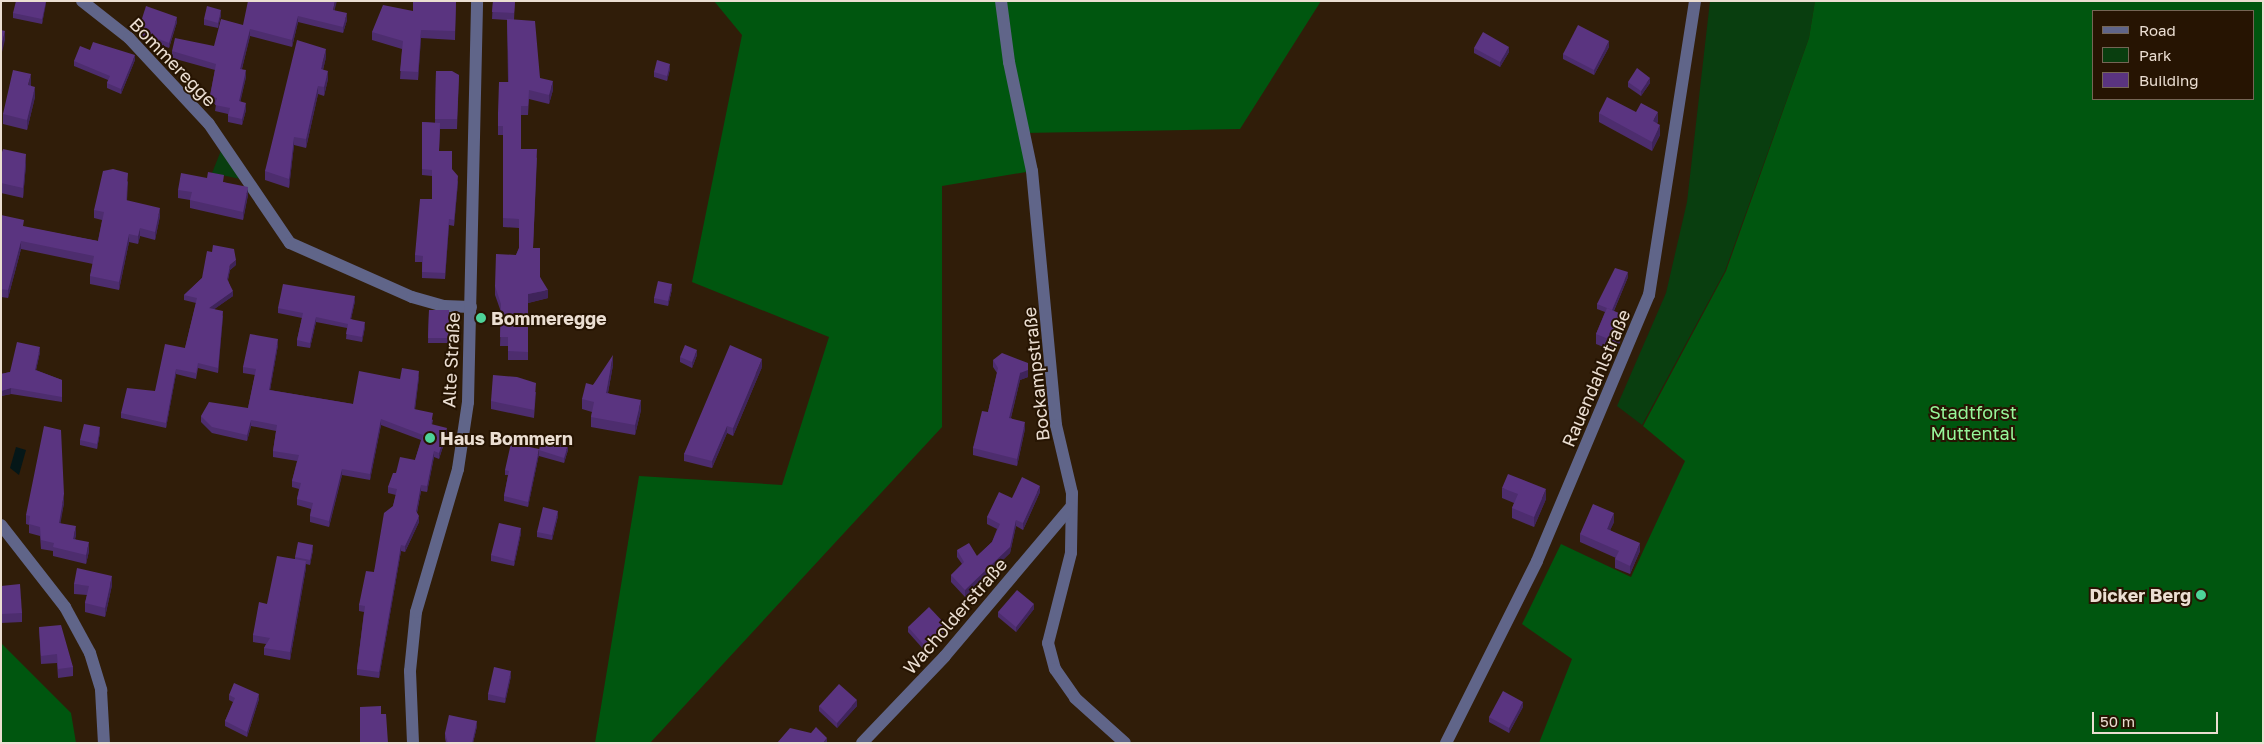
<!DOCTYPE html>
<meta charset="utf-8">
<style>
body{margin:0}
#map{position:relative;width:2264px;height:744px;overflow:hidden;background:#301d09;font-family:"Golos Text",sans-serif}
div>[style]{position:absolute}
[style*='--x']{left:calc(var(--x)*1px);top:calc(var(--y)*1px);width:calc(var(--w)*1px);rotate:calc(var(--a)*1deg)}
.green>*{inset:0;background:#093e0f}
.forest>*{inset:0;background:#00560f}
.water>*{inset:0;background:#051718}
.minor>*{height:12px;margin:-6px;padding:0 6px;transform-origin:6px;border-radius:6px;background:#606589}
.wall>*{inset:0;background:#4d2d6e}
.shaded-wall>*{inset:0;background:#3f245a}
.building>*{inset:0;background:#5a3480}
.dots>*{width:14px;height:14px;translate:-50% -50%;box-sizing:border-box;border:2px solid #261402;border-radius:50%}
span{translate:-50% -50%;white-space:nowrap;text-align:center;line-height:1.15;-webkit-text-stroke:4px #261402;paint-order:stroke}
.street-label{font-size:18px;color:#ebded2}
.poi-label{font-size:18px;color:#ebded2;font-weight:700}
.left{translate:0 -50%;text-align:left}
.right{translate:-100% -50%;text-align:right}
.park-label{font-size:18px;color:#97f699}
.frame{position:absolute;inset:0;border:2px solid #ebded2;pointer-events:none}
.legend{position:absolute;left:2092px;top:10px;width:162px;height:90px;box-sizing:border-box;background:#261402;border:1px solid #756555;margin:0;padding:6px 9px;list-style:none;font-size:15px;color:#ebded2}
.legend li{display:flex;align-items:center;gap:10px;height:25px}
.legend b{width:25px;border:1px solid #756555}
.scale{position:absolute;left:2092px;top:712px;width:126px;height:22px;box-sizing:border-box;border:2px solid #ebded2;border-top:0;padding-left:6px;font-size:15px;line-height:18px;white-space:nowrap;color:#ebded2;-webkit-text-stroke:4px #261402;paint-order:stroke}
</style>
<div id="map">
<div class="green">
<div style="clip-path:polygon(1710px 1px,1815px 1px,1809px 38px,1725px 271px,1642px 425px,1617px 406px,1666px 293px,1687px 202px)"></div>
<div style="clip-path:polygon(222px 148px,245px 180px,212px 173px)"></div>
</div>
<div class="forest">
<div style="clip-path:polygon(714px 1px,1321px 1px,1240px 129px,1024px 133px,1032px 171px,942px 186px,942px 427px,650px 743px,595px 743px,639px 476px,782px 485px,829px 337px,692px 282px,742px 35px)"></div>
<div style="clip-path:polygon(evenodd,1815px 1px,2263px 1px,2263px 743px,1539px 743px,1572px 659px,1522px 624px,1561px 544px,1631px 577px,1685px 461px,1643px 426px,1726px 271px,1809px 38px,1815px 1px,2093px 11px,2253px 11px,2253px 99px,2093px 99px,2093px 11px)"></div>
<div style="clip-path:polygon(1px 643px,71px 713px,76px 743px,1px 743px)"></div>
</div>
<div class="water">
<div style="clip-path:polygon(16px 447px,26px 450px,19px 475px,10px 468px)"></div>
</div>
<div class="minor">
<div style="--x:82;--y:1;--w:60;--a:38.2"></div>
<div style="--x:129;--y:38;--w:117;--a:47.1"></div>
<div style="--x:209;--y:124;--w:144;--a:55.8"></div>
<div style="--x:290;--y:243;--w:133;--a:23.9"></div>
<div style="--x:412;--y:297;--w:33;--a:16"></div>
<div style="--x:444;--y:306;--w:27;--a:2"></div>
<div style="--x:1001;--y:1;--w:62;--a:82.5"></div>
<div style="--x:1009;--y:62;--w:111;--a:78.1"></div>
<div style="--x:1032;--y:171;--w:255;--a:84.6"></div>
<div style="--x:1056;--y:425;--w:70;--a:76.8"></div>
<div style="--x:1072;--y:493;--w:60;--a:91"></div>
<div style="--x:1071;--y:553;--w:93;--a:104.3"></div>
<div style="--x:1048;--y:643;--w:27;--a:75"></div>
<div style="--x:1055;--y:669;--w:35;--a:55"></div>
<div style="--x:1075;--y:698;--w:67;--a:42"></div>
<div style="--x:1;--y:525;--w:104;--a:52"></div>
<div style="--x:65;--y:607;--w:52;--a:61.5"></div>
<div style="--x:90;--y:653;--w:39;--a:73"></div>
<div style="--x:101;--y:690;--w:53;--a:86.8"></div>
<div style="--x:413;--y:743;--w:72;--a:-92.4"></div>
<div style="--x:410;--y:671;--w:59;--a:-84.2"></div>
<div style="--x:416;--y:612;--w:149;--a:-73.6"></div>
<div style="--x:458;--y:469;--w:68;--a:-81.5"></div>
<div style="--x:468;--y:402;--w:401;--a:-88.7"></div>
<div style="--x:862;--y:743;--w:120;--a:-46.3"></div>
<div style="--x:945;--y:656;--w:194;--a:-49.8"></div>
<div style="--x:1446;--y:743;--w:203;--a:-63.4"></div>
<div style="--x:1537;--y:561;--w:289;--a:-67.2"></div>
<div style="--x:1649;--y:295;--w:298;--a:-81.1"></div>
</div>
<div class="wall">
<div style="clip-path:polygon(46px 1px,42px 24px,13px 18px,13px 13px)"></div>
<div style="clip-path:polygon(456px 1px,455px 40px,421px 38px,418px 80px,400px 79px,402px 49px,372px 40px,372px 32px,413px 11px)"></div>
<div style="clip-path:polygon(493px 1px,515px 1px,514px 20px,540px 78px,553px 90px,549px 104px,529px 99px,528px 115px,521px 115px,521px 149px,537px 158px,533px 248px,540px 277px,548px 298px,528px 303px,528px 360px,508px 360px,508px 346px,500px 346px,501px 312px,495px 295px,495px 286px,516px 255px,519px 248px,519px 228px,503px 227px,503px 135px,498px 135px,498px 122px,508px 82px,507px 20px,492px 19px)"></div>
<div style="clip-path:polygon(334px 10px,347px 20px,343px 33px,298px 22px,292px 47px,250px 36px,242px 69px,246px 77px,240px 102px,246px 110px,242px 125px,228px 122px,228px 114px,215px 111px,216px 104px,210px 103px,210px 96px,215px 70px,172px 58px,172px 51px,214px 46px,243px 25px)"></div>
<div style="clip-path:polygon(221px 15px,218px 28px,204px 25px,204px 19px)"></div>
<div style="clip-path:polygon(177px 22px,169px 48px,138px 36px,138px 31px)"></div>
<div style="clip-path:polygon(1609px 47px,1594px 75px,1563px 59px,1563px 54px)"></div>
<div style="clip-path:polygon(1474px 48px,1509px 52px,1500px 67px,1474px 53px)"></div>
<div style="clip-path:polygon(90px 50px,135px 60px,121px 94px,107px 88px,107px 83px,108px 80px,74px 66px,74px 61px)"></div>
<div style="clip-path:polygon(326px 57px,323px 70px,328px 79px,324px 96px,318px 94px,306px 148px,294px 145px,289px 188px,265px 180px,265px 171px)"></div>
<div style="clip-path:polygon(670px 69px,667px 81px,654px 77px,654px 72px)"></div>
<div style="clip-path:polygon(436px 71px,459px 75px,457px 129px,440px 129px,439px 151px,452px 170px,458px 182px,454px 226px,449px 225px,445px 279px,422px 278px,422px 262px,415px 262px,415px 255px,432px 199px,432px 176px,422px 175px,422px 122px,435px 123px)"></div>
<div style="clip-path:polygon(1628px 82px,1650px 83px,1641px 96px,1628px 87px)"></div>
<div style="clip-path:polygon(31px 84px,31px 86px,35px 97px,27px 130px,3px 124px,3px 114px)"></div>
<div style="clip-path:polygon(1636px 112px,1658px 121px,1657px 124px,1660px 135px,1652px 151px,1599px 122px,1599px 113px)"></div>
<div style="clip-path:polygon(1px 155px,26px 164px,23px 198px,1px 193px)"></div>
<div style="clip-path:polygon(128px 181px,127px 201px,160px 216px,155px 240px,140px 236px,138px 244px,129px 242px,119px 290px,90px 284px,90px 276px,93px 264px,21px 249px,8px 298px,1px 297px,1px 215px,24px 227px,98px 241px,102px 220px,94px 218px,94px 210px)"></div>
<div style="clip-path:polygon(224px 182px,248px 195px,243px 220px,190px 208px,190px 200px,178px 198px,178px 190px)"></div>
<div style="clip-path:polygon(236px 265px,230px 270px,228px 280px,233px 296px,214px 309px,223px 316px,218px 373px,198px 368px,196px 379px,176px 374px,166px 428px,121px 418px,121px 413px,155px 391px,185px 348px,196px 303px,184px 300px,184px 295px,202px 278px)"></div>
<div style="clip-path:polygon(1628px 277px,1614px 311px,1626px 326px,1616px 352px,1596px 344px,1596px 334px,1605px 312px,1597px 309px,1597px 304px)"></div>
<div style="clip-path:polygon(672px 289px,668px 306px,654px 303px,654px 298px)"></div>
<div style="clip-path:polygon(355px 301px,351px 319px,365px 327px,362px 342px,346px 339px,347px 328px,316px 322px,310px 348px,297px 346px,297px 340px,302px 318px,278px 313px,278px 308px)"></div>
<div style="clip-path:polygon(429px 310px,449px 310px,448px 343px,428px 343px)"></div>
<div style="clip-path:polygon(278px 345px,270px 390px,353px 404px,400px 379px,419px 377px,415px 410px,433px 420px,432px 425px,447px 434px,439px 459px,434px 457px,427px 492px,421px 491px,417px 513px,419px 522px,405px 552px,401px 551px,379px 678px,357px 675px,357px 669px,364px 612px,359px 611px,359px 605px,374px 572px,393px 506px,396px 495px,388px 493px,388px 487px,396px 473px,415px 460px,421px 440px,381px 425px,370px 480px,342px 475px,329px 527px,310px 522px,310px 516px,311px 509px,297px 505px,297px 499px,299px 489px,292px 487px,292px 481px,297px 461px,273px 457px,273px 451px,276px 431px,251px 426px,247px 441px,212px 433px,201px 422px,201px 416px,248px 408px,255px 375px,243px 373px,243px 367px)"></div>
<div style="clip-path:polygon(40px 352px,36px 370px,62px 380px,62px 402px,11px 394px,1px 396px,1px 374px,10px 372px)"></div>
<div style="clip-path:polygon(697px 355px,692px 368px,680px 362px,680px 357px)"></div>
<div style="clip-path:polygon(993px 360px,1028px 377px,1020px 380px,1011px 418px,1025px 429px,1017px 466px,973px 455px,973px 448px,988px 412px,997px 373px,993px 367px)"></div>
<div style="clip-path:polygon(613px 365px,608px 393px,641px 410px,635px 435px,591px 427px,591px 417px,592px 412px,582px 409px,582px 399px,593px 385px)"></div>
<div style="clip-path:polygon(762px 367px,733px 436px,727px 433px,712px 468px,684px 461px,684px 454px)"></div>
<div style="clip-path:polygon(536px 392px,534px 418px,491px 409px,491px 401px)"></div>
<div style="clip-path:polygon(100px 432px,97px 449px,80px 445px,80px 440px)"></div>
<div style="clip-path:polygon(539px 450px,568px 450px,564px 463px,539px 456px)"></div>
<div style="clip-path:polygon(539px 454px,528px 507px,504px 501px,504px 496px,508px 475px,505px 475px,505px 470px)"></div>
<div style="clip-path:polygon(1502px 488px,1546px 499px,1534px 527px,1512px 518px,1512px 508px,1514px 503px,1502px 498px)"></div>
<div style="clip-path:polygon(1040px 492px,1023px 530px,1016px 526px,1010px 553px,965px 597px,951px 582px,951px 575px,962px 564px,957px 557px,957px 550px,977px 556px,992px 542px,997px 529px,987px 524px,987px 517px,1012px 498px)"></div>
<div style="clip-path:polygon(64px 503px,60px 523px,76px 535px,75px 539px,89px 551px,86px 564px,53px 556px,53px 551px,41px 549px,40px 536px,29px 533px,29px 525px,26px 524px,26px 515px)"></div>
<div style="clip-path:polygon(558px 516px,552px 540px,537px 537px,537px 532px)"></div>
<div style="clip-path:polygon(1614px 522px,1610px 530px,1640px 551px,1630px 574px,1615px 568px,1615px 559px,1616px 558px,1580px 542px,1580px 534px)"></div>
<div style="clip-path:polygon(521px 533px,514px 566px,491px 561px,491px 555px)"></div>
<div style="clip-path:polygon(313px 550px,310px 565px,306px 564px,306px 568px,290px 660px,264px 655px,264px 648px,266px 644px,253px 642px,253px 635px,267px 604px,295px 559px,295px 557px)"></div>
<div style="clip-path:polygon(74px 584px,112px 585px,105px 617px,85px 612px,85px 603px,87px 595px,74px 594px)"></div>
<div style="clip-path:polygon(1px 586px,22px 613px,22px 622px,1px 623px)"></div>
<div style="clip-path:polygon(1034px 609px,1016px 632px,998px 617px,998px 612px)"></div>
<div style="clip-path:polygon(39px 627px,73px 667px,73px 676px,58px 678px,57px 663px,41px 664px)"></div>
<div style="clip-path:polygon(908px 627px,946px 630px,924px 650px,908px 632px)"></div>
<div style="clip-path:polygon(511px 676px,505px 703px,488px 700px,488px 694px)"></div>
<div style="clip-path:polygon(229px 695px,259px 699px,247px 737px,225px 726px,225px 721px,233px 702px,229px 700px)"></div>
<div style="clip-path:polygon(819px 706px,857px 706px,837px 728px,819px 711px)"></div>
<div style="clip-path:polygon(1523px 707px,1509px 733px,1489px 722px,1489px 717px)"></div>
<div style="clip-path:polygon(477px 726px,473px 743px,446px 743px,445px 738px,445px 733px)"></div>
</div>
<div class="shaded-wall">
<div style="clip-path:polygon(46px 1px,46px 4px,42px 24px,42px 19px)"></div>
<div style="clip-path:polygon(335px 1px,337px 1px,333px 16px,333px 10px)"></div>
<div style="clip-path:polygon(221px 10px,221px 15px,218px 28px,218px 23px)"></div>
<div style="clip-path:polygon(347px 13px,347px 20px,343px 33px,343px 27px)"></div>
<div style="clip-path:polygon(298px 16px,298px 22px,292px 47px,292px 40px)"></div>
<div style="clip-path:polygon(177px 17px,177px 22px,169px 48px,169px 43px)"></div>
<div style="clip-path:polygon(250px 29px,250px 36px,240px 76px,240px 69px)"></div>
<div style="clip-path:polygon(421px 30px,421px 38px,418px 80px,418px 72px)"></div>
<div style="clip-path:polygon(5px 31px,5px 40px,1px 56px,1px 48px)"></div>
<div style="clip-path:polygon(1609px 41px,1609px 47px,1594px 75px,1594px 70px)"></div>
<div style="clip-path:polygon(1509px 47px,1509px 52px,1500px 67px,1500px 62px)"></div>
<div style="clip-path:polygon(326px 49px,326px 57px,321px 78px,321px 69px)"></div>
<div style="clip-path:polygon(135px 55px,135px 60px,121px 94px,121px 89px)"></div>
<div style="clip-path:polygon(670px 64px,670px 69px,667px 81px,667px 76px)"></div>
<div style="clip-path:polygon(246px 70px,246px 77px,239px 108px,239px 101px)"></div>
<div style="clip-path:polygon(328px 71px,328px 79px,324px 96px,324px 87px)"></div>
<div style="clip-path:polygon(31px 74px,31px 84px,28px 95px,28px 85px)"></div>
<div style="clip-path:polygon(1650px 78px,1650px 83px,1641px 96px,1641px 91px)"></div>
<div style="clip-path:polygon(553px 81px,553px 90px,549px 104px,549px 95px)"></div>
<div style="clip-path:polygon(318px 86px,318px 94px,306px 148px,306px 139px)"></div>
<div style="clip-path:polygon(35px 87px,35px 97px,27px 130px,27px 120px)"></div>
<div style="clip-path:polygon(246px 103px,246px 110px,242px 125px,242px 119px)"></div>
<div style="clip-path:polygon(1658px 112px,1658px 121px,1653px 131px,1653px 121px)"></div>
<div style="clip-path:polygon(1660px 125px,1660px 135px,1652px 151px,1652px 142px)"></div>
<div style="clip-path:polygon(294px 137px,294px 145px,289px 188px,289px 179px)"></div>
<div style="clip-path:polygon(26px 154px,26px 164px,23px 198px,23px 188px)"></div>
<div style="clip-path:polygon(458px 176px,458px 182px,454px 226px,454px 220px)"></div>
<div style="clip-path:polygon(248px 187px,248px 195px,243px 220px,243px 212px)"></div>
<div style="clip-path:polygon(160px 208px,160px 216px,155px 240px,155px 232px)"></div>
<div style="clip-path:polygon(449px 219px,449px 225px,445px 279px,445px 273px)"></div>
<div style="clip-path:polygon(140px 228px,140px 236px,138px 244px,138px 236px)"></div>
<div style="clip-path:polygon(129px 234px,129px 242px,119px 290px,119px 282px)"></div>
<div style="clip-path:polygon(21px 241px,21px 249px,8px 298px,8px 290px)"></div>
<div style="clip-path:polygon(236px 260px,236px 265px,230px 270px,227px 284px,227px 279px,230px 265px)"></div>
<div style="clip-path:polygon(1628px 272px,1628px 277px,1612px 315px,1612px 310px)"></div>
<div style="clip-path:polygon(672px 284px,672px 289px,668px 306px,668px 301px)"></div>
<div style="clip-path:polygon(548px 290px,548px 298px,528px 303px,528px 360px,528px 294px)"></div>
<div style="clip-path:polygon(233px 291px,233px 296px,209px 313px,209px 308px)"></div>
<div style="clip-path:polygon(355px 296px,355px 301px,350px 324px,350px 319px)"></div>
<div style="clip-path:polygon(223px 311px,223px 316px,218px 373px,218px 368px)"></div>
<div style="clip-path:polygon(1626px 316px,1626px 326px,1616px 352px,1616px 342px)"></div>
<div style="clip-path:polygon(316px 317px,316px 322px,310px 348px,310px 343px)"></div>
<div style="clip-path:polygon(365px 322px,365px 327px,362px 342px,362px 337px)"></div>
<div style="clip-path:polygon(278px 339px,278px 345px,269px 396px,269px 390px)"></div>
<div style="clip-path:polygon(40px 347px,40px 352px,35px 375px,35px 370px)"></div>
<div style="clip-path:polygon(697px 350px,697px 355px,692px 368px,692px 362px)"></div>
<div style="clip-path:polygon(613px 355px,613px 365px,606px 403px,606px 393px)"></div>
<div style="clip-path:polygon(762px 359px,762px 367px,733px 436px,733px 428px)"></div>
<div style="clip-path:polygon(1028px 363px,1028px 377px,1020px 380px,1009px 425px,1009px 418px,1020px 373px)"></div>
<div style="clip-path:polygon(176px 369px,176px 374px,166px 428px,166px 423px)"></div>
<div style="clip-path:polygon(419px 371px,419px 377px,414px 415px,414px 409px)"></div>
<div style="clip-path:polygon(11px 388px,11px 394px,1px 396px,1px 391px)"></div>
<div style="clip-path:polygon(641px 400px,641px 410px,635px 435px,635px 425px)"></div>
<div style="clip-path:polygon(381px 419px,381px 425px,370px 480px,370px 474px)"></div>
<div style="clip-path:polygon(251px 420px,251px 426px,247px 441px,247px 435px)"></div>
<div style="clip-path:polygon(1025px 422px,1025px 429px,1017px 466px,1017px 459px)"></div>
<div style="clip-path:polygon(727px 426px,727px 433px,712px 468px,712px 461px)"></div>
<div style="clip-path:polygon(100px 427px,100px 432px,97px 449px,97px 444px)"></div>
<div style="clip-path:polygon(447px 428px,447px 434px,439px 459px,439px 453px)"></div>
<div style="clip-path:polygon(568px 445px,568px 450px,564px 463px,564px 458px)"></div>
<div style="clip-path:polygon(539px 449px,539px 454px,528px 507px,528px 502px)"></div>
<div style="clip-path:polygon(434px 451px,434px 457px,427px 492px,427px 486px)"></div>
<div style="clip-path:polygon(342px 469px,342px 475px,329px 527px,329px 521px)"></div>
<div style="clip-path:polygon(421px 485px,421px 491px,416px 517px,416px 511px)"></div>
<div style="clip-path:polygon(1040px 486px,1040px 492px,1023px 530px,1023px 523px)"></div>
<div style="clip-path:polygon(1546px 489px,1546px 499px,1534px 527px,1534px 517px)"></div>
<div style="clip-path:polygon(64px 494px,64px 503px,59px 532px,59px 523px)"></div>
<div style="clip-path:polygon(558px 511px,558px 516px,552px 540px,552px 535px)"></div>
<div style="clip-path:polygon(1614px 513px,1614px 522px,1607px 537px,1607px 529px)"></div>
<div style="clip-path:polygon(419px 516px,419px 522px,405px 552px,405px 546px)"></div>
<div style="clip-path:polygon(1016px 520px,1016px 526px,1010px 553px,965px 597px,965px 590px)"></div>
<div style="clip-path:polygon(76px 526px,76px 535px,73px 548px,73px 539px)"></div>
<div style="clip-path:polygon(521px 528px,521px 533px,514px 566px,514px 561px)"></div>
<div style="clip-path:polygon(89px 542px,89px 551px,86px 564px,86px 555px)"></div>
<div style="clip-path:polygon(1640px 543px,1640px 551px,1630px 574px,1630px 566px)"></div>
<div style="clip-path:polygon(313px 545px,313px 550px,310px 565px,310px 560px)"></div>
<div style="clip-path:polygon(401px 545px,401px 551px,379px 678px,379px 672px)"></div>
<div style="clip-path:polygon(306px 561px,306px 568px,290px 660px,290px 652px)"></div>
<div style="clip-path:polygon(112px 576px,112px 585px,105px 617px,105px 608px)"></div>
<div style="clip-path:polygon(1034px 604px,1034px 609px,1016px 632px,1016px 627px)"></div>
<div style="clip-path:polygon(946px 625px,946px 630px,924px 650px,924px 645px)"></div>
<div style="clip-path:polygon(511px 671px,511px 676px,505px 703px,505px 698px)"></div>
<div style="clip-path:polygon(259px 694px,259px 699px,247px 737px,247px 732px)"></div>
<div style="clip-path:polygon(857px 700px,857px 706px,837px 728px,837px 723px)"></div>
<div style="clip-path:polygon(1523px 702px,1523px 707px,1509px 733px,1509px 728px)"></div>
<div style="clip-path:polygon(477px 721px,477px 726px,473px 743px,472px 743px)"></div>
<div style="clip-path:polygon(827px 738px,827px 743px,823px 743px)"></div>
</div>
<div class="building">
<div style="clip-path:polygon(16px 1px,46px 1px,42px 19px,13px 13px)"></div>
<div style="clip-path:polygon(248px 1px,335px 1px,333px 10px,347px 13px,343px 27px,298px 16px,292px 40px,250px 29px,240px 69px,246px 70px,239px 101px,246px 103px,242px 119px,228px 116px,230px 108px,215px 105px,217px 98px,210px 96px,216px 64px,172px 51px,175px 38px,214px 46px,221px 19px,243px 25px)"></div>
<div style="clip-path:polygon(413px 1px,456px 1px,455px 31px,421px 30px,418px 72px,400px 71px,403px 41px,372px 32px,383px 5px,413px 11px)"></div>
<div style="clip-path:polygon(493px 1px,515px 1px,514px 13px,492px 12px)"></div>
<div style="clip-path:polygon(146px 6px,177px 17px,169px 43px,138px 31px)"></div>
<div style="clip-path:polygon(207px 6px,221px 10px,218px 23px,204px 19px)"></div>
<div style="clip-path:polygon(507px 19px,535px 21px,540px 78px,553px 81px,549px 95px,529px 90px,528px 106px,521px 106px,521px 149px,537px 149px,533px 248px,540px 248px,540px 277px,548px 290px,528px 294px,528px 352px,508px 351px,508px 337px,500px 337px,501px 304px,495px 286px,496px 254px,516px 255px,519px 248px,519px 219px,503px 218px,503px 126px,498px 126px,498px 113px,499px 82px,509px 82px)"></div>
<div style="clip-path:polygon(1578px 25px,1609px 41px,1594px 70px,1563px 54px)"></div>
<div style="clip-path:polygon(1px 30px,5px 31px,1px 48px)"></div>
<div style="clip-path:polygon(1483px 32px,1509px 47px,1500px 62px,1474px 48px)"></div>
<div style="clip-path:polygon(297px 40px,326px 49px,321px 69px,328px 71px,324px 87px,318px 86px,306px 139px,294px 137px,289px 179px,265px 171px)"></div>
<div style="clip-path:polygon(93px 42px,135px 55px,121px 89px,107px 83px,110px 76px,74px 61px,80px 46px,90px 50px)"></div>
<div style="clip-path:polygon(657px 60px,670px 64px,667px 76px,654px 72px)"></div>
<div style="clip-path:polygon(1637px 68px,1650px 78px,1641px 91px,1628px 82px)"></div>
<div style="clip-path:polygon(13px 70px,31px 74px,28px 85px,35px 87px,27px 120px,3px 114px)"></div>
<div style="clip-path:polygon(436px 71px,452px 71px,459px 75px,457px 119px,435px 119px)"></div>
<div style="clip-path:polygon(1607px 97px,1636px 112px,1641px 103px,1658px 112px,1653px 121px,1660px 125px,1652px 142px,1599px 113px)"></div>
<div style="clip-path:polygon(422px 122px,440px 123px,439px 151px,452px 151px,452px 169px,458px 176px,454px 220px,449px 219px,445px 273px,422px 272px,423px 256px,415px 255px,420px 199px,432px 199px,432px 170px,422px 169px)"></div>
<div style="clip-path:polygon(3px 149px,26px 154px,23px 188px,1px 183px,1px 155px)"></div>
<div style="clip-path:polygon(113px 169px,128px 173px,126px 200px,160px 208px,155px 232px,140px 228px,138px 236px,129px 234px,119px 282px,90px 276px,94px 256px,21px 241px,8px 290px,1px 289px,1px 215px,24px 220px,23px 226px,98px 241px,104px 212px,94px 210px,103px 171px)"></div>
<div style="clip-path:polygon(208px 172px,224px 175px,223px 182px,248px 187px,243px 212px,190px 200px,192px 192px,178px 190px,181px 173px,207px 178px)"></div>
<div style="clip-path:polygon(213px 245px,234px 249px,236px 260px,230px 265px,227px 279px,233px 291px,209px 308px,223px 311px,218px 368px,198px 363px,196px 373px,176px 369px,166px 423px,121px 413px,127px 388px,155px 391px,165px 344px,185px 348px,197px 298px,184px 295px,202px 278px,207px 251px,212px 252px)"></div>
<div style="clip-path:polygon(1615px 268px,1628px 272px,1612px 310px,1597px 304px)"></div>
<div style="clip-path:polygon(658px 281px,672px 284px,668px 301px,654px 298px)"></div>
<div style="clip-path:polygon(283px 284px,355px 296px,350px 319px,365px 322px,362px 337px,346px 334px,348px 324px,316px 317px,310px 343px,297px 340px,303px 313px,278px 308px)"></div>
<div style="clip-path:polygon(1607px 308px,1626px 316px,1616px 342px,1596px 334px)"></div>
<div style="clip-path:polygon(429px 310px,449px 310px,448px 338px,428px 338px)"></div>
<div style="clip-path:polygon(250px 334px,278px 339px,269px 390px,353px 404px,359px 371px,400px 379px,402px 368px,419px 371px,414px 409px,433px 413px,431px 424px,447px 428px,439px 453px,434px 451px,427px 486px,421px 485px,416px 511px,419px 516px,405px 546px,401px 545px,379px 672px,357px 669px,365px 606px,359px 605px,366px 571px,374px 572px,384px 513px,393px 506px,397px 489px,388px 487px,393px 473px,396px 473px,400px 457px,415px 460px,423px 435px,381px 419px,370px 474px,342px 469px,329px 521px,310px 516px,313px 503px,297px 499px,301px 483px,292px 481px,299px 455px,273px 451px,277px 425px,251px 420px,247px 435px,212px 427px,201px 416px,209px 402px,248px 408px,256px 369px,243px 367px)"></div>
<div style="clip-path:polygon(17px 342px,40px 347px,35px 370px,62px 380px,62px 397px,11px 388px,1px 391px,1px 374px,10px 372px)"></div>
<div style="clip-path:polygon(685px 345px,697px 350px,692px 362px,680px 357px)"></div>
<div style="clip-path:polygon(730px 345px,762px 359px,733px 428px,727px 426px,712px 461px,684px 454px)"></div>
<div style="clip-path:polygon(1002px 353px,1028px 363px,1028px 370px,1020px 373px,1009px 418px,1025px 422px,1017px 459px,973px 448px,982px 411px,988px 412px,998px 368px,993px 360px)"></div>
<div style="clip-path:polygon(613px 355px,606px 393px,641px 400px,635px 425px,591px 417px,594px 402px,582px 399px,586px 383px,593px 385px)"></div>
<div style="clip-path:polygon(493px 375px,517px 377px,536px 383px,534px 410px,491px 401px)"></div>
<div style="clip-path:polygon(84px 424px,100px 427px,97px 444px,80px 440px)"></div>
<div style="clip-path:polygon(44px 426px,61px 430px,64px 494px,59px 523px,76px 526px,73px 539px,89px 542px,86px 555px,53px 547px,54px 543px,41px 540px,40px 527px,29px 524px,30px 516px,26px 515px)"></div>
<div style="clip-path:polygon(542px 438px,568px 445px,564px 458px,539px 450px)"></div>
<div style="clip-path:polygon(511px 443px,539px 449px,528px 502px,504px 496px,509px 471px,505px 470px)"></div>
<div style="clip-path:polygon(1508px 474px,1546px 489px,1534px 517px,1512px 508px,1518px 494px,1502px 488px)"></div>
<div style="clip-path:polygon(1022px 477px,1040px 486px,1023px 523px,1016px 520px,1010px 547px,965px 590px,951px 575px,964px 562px,957px 550px,969px 543px,977px 556px,992px 542px,1000px 524px,987px 517px,999px 492px,1012px 498px)"></div>
<div style="clip-path:polygon(1593px 504px,1614px 513px,1607px 529px,1640px 543px,1630px 566px,1615px 559px,1619px 551px,1580px 534px)"></div>
<div style="clip-path:polygon(543px 507px,558px 511px,552px 535px,537px 532px)"></div>
<div style="clip-path:polygon(499px 523px,521px 528px,514px 561px,491px 555px)"></div>
<div style="clip-path:polygon(298px 542px,313px 545px,310px 560px,295px 557px)"></div>
<div style="clip-path:polygon(277px 556px,306px 561px,290px 652px,264px 648px,270px 638px,253px 635px,259px 602px,267px 604px)"></div>
<div style="clip-path:polygon(77px 568px,112px 576px,105px 608px,85px 603px,89px 586px,74px 584px)"></div>
<div style="clip-path:polygon(20px 584px,22px 613px,1px 614px,1px 586px)"></div>
<div style="clip-path:polygon(1017px 590px,1034px 604px,1016px 627px,998px 612px)"></div>
<div style="clip-path:polygon(929px 607px,946px 625px,924px 645px,908px 627px)"></div>
<div style="clip-path:polygon(61px 625px,73px 667px,58px 669px,57px 654px,41px 656px,39px 627px)"></div>
<div style="clip-path:polygon(494px 667px,511px 671px,505px 698px,488px 694px)"></div>
<div style="clip-path:polygon(234px 683px,259px 694px,247px 732px,225px 721px,235px 698px,229px 695px)"></div>
<div style="clip-path:polygon(839px 684px,857px 700px,837px 723px,819px 706px)"></div>
<div style="clip-path:polygon(1503px 691px,1523px 702px,1509px 728px,1489px 717px)"></div>
<div style="clip-path:polygon(381px 706px,381px 714px,386px 714px,388px 743px,360px 743px,360px 707px)"></div>
<div style="clip-path:polygon(449px 715px,477px 721px,472px 743px,448px 743px,445px 733px)"></div>
<div style="clip-path:polygon(816px 727px,827px 738px,823px 743px,777px 743px,790px 728px,811px 733px)"></div>
</div>
<div class="dots">
<div style="left:481px;top:318px;background:#4ed399"></div>
<div style="left:430px;top:438px;background:#4ed399"></div>
<div style="left:2201px;top:595px;background:#4ed399"></div>
</div>
<div class="street-label">
<span style="left:173px;top:62px;rotate:46deg">Bommeregge</span>
<span style="left:451px;top:360px;rotate:-87deg">Alte Straße</span>
<span style="left:1036px;top:374px;rotate:-96deg">Bockampstraße</span>
<span style="left:1596px;top:378px;rotate:-67deg">Rauendahlstraße</span>
<span style="left:955px;top:616px;rotate:-49deg">Wacholderstraße</span>
</div>
<div class="poi-label">
<span class="left" style="left:491px;top:318px">Bommeregge</span>
<span class="left" style="left:440px;top:438px">Haus Bommern</span>
<span class="right" style="left:2191px;top:595px">Dicker Berg</span>
</div>
<div class="park-label">
<span style="left:1973px;top:423px">Stadtforst<br>Muttental</span>
</div>
<div class="frame"></div>
<ul class="legend">
<li><b style="height:6px;background:#606589"></b>Road</li>
<li><b style="height:14px;background:#093e0f"></b>Park</li>
<li><b style="height:14px;background:#5a3480"></b>Building</li>
</ul>
<div class="scale">50 m</div>
</div>
